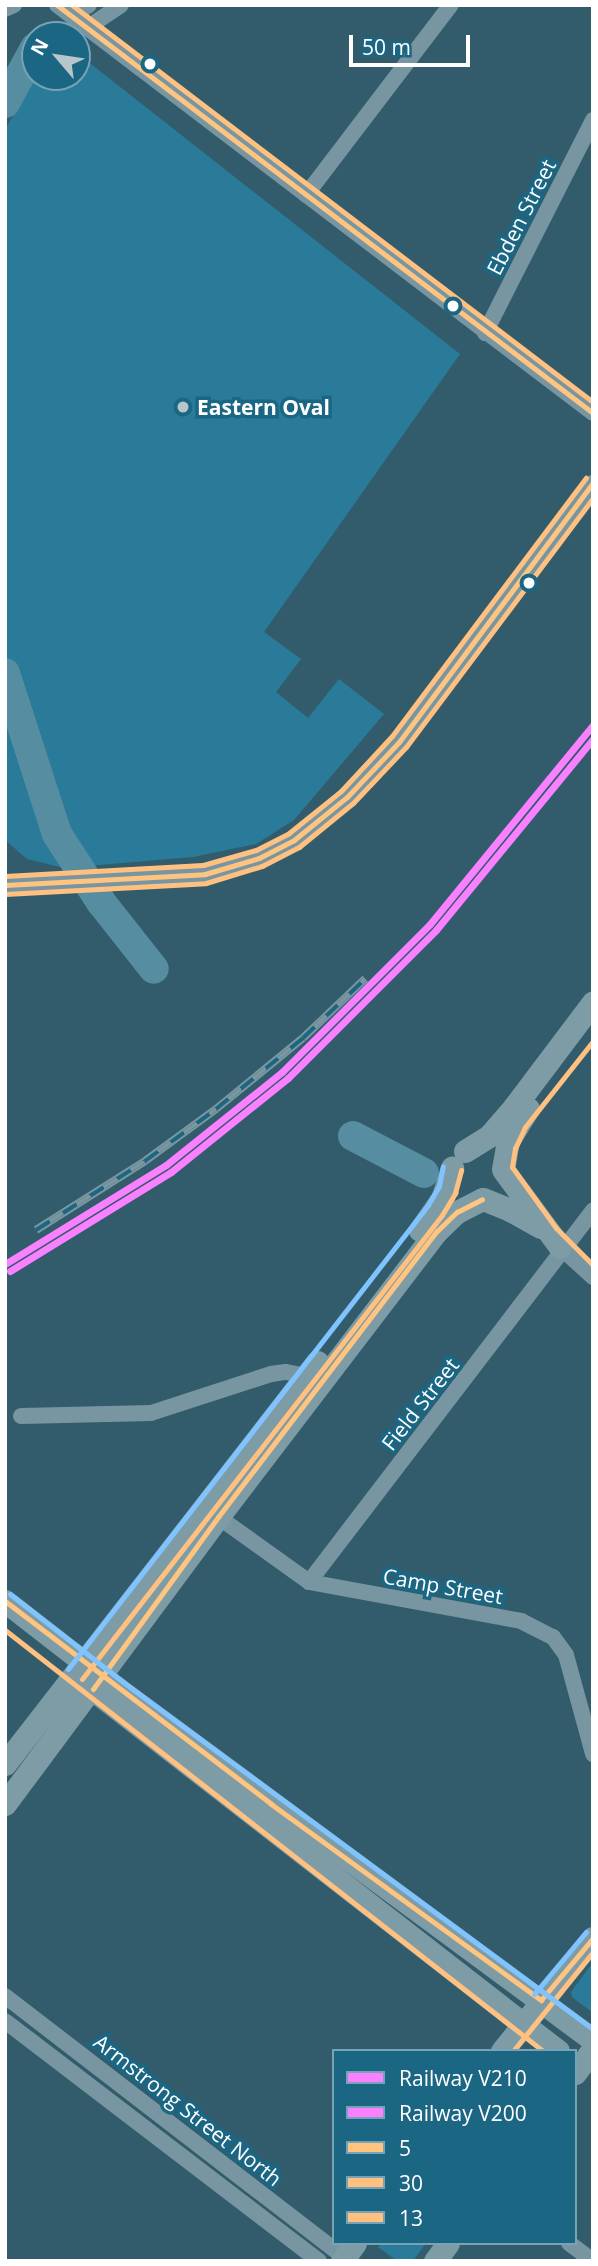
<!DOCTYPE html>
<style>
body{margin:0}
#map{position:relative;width:598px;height:2266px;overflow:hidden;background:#325c6b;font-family:"Open Sans",sans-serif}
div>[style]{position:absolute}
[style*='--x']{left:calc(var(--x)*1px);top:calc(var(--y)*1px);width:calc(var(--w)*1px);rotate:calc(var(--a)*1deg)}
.green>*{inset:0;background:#2a7b99}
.river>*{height:30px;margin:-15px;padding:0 15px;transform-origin:15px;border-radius:15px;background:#568da1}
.street>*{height:16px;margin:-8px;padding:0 8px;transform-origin:8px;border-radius:8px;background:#7896a1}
.secondary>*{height:23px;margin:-11.5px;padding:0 11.5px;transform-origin:11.5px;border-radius:11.5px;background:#7e9ca6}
.rail>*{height:8px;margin-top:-4px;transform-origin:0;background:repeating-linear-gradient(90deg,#1a6683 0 16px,#7997a1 0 32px);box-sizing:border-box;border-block:2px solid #7997a1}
.bus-1>*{height:5px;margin:-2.5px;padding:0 2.5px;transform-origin:2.5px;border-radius:2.5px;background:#ffc580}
.bus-2>*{height:5px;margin:-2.5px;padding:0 2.5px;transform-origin:2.5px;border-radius:2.5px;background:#ffc080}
.bus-3>*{height:5px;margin:-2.5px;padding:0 2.5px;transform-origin:2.5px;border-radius:2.5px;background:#ffc080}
.bus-4>*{height:5px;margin:-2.5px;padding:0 2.5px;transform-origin:2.5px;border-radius:2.5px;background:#80c4ff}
.rail-1>*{height:7px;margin:-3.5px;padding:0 3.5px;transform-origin:3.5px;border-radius:3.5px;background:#f980ff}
.rail-2>*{height:7px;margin:-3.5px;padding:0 3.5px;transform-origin:3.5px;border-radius:3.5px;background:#f980ff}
.dots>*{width:19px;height:19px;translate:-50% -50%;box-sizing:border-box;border:4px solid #1a6683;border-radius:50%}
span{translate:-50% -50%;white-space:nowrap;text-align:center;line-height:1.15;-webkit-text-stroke:7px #1a6683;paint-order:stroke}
.street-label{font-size:21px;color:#fff}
.poi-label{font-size:21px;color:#fff;font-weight:700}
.left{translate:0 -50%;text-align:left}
.frame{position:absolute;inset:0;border:7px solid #fff;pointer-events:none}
.legend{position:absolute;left:332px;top:2049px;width:245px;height:196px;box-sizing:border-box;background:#1a6683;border:2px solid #76a3b5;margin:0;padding:9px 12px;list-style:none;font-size:21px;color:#fff}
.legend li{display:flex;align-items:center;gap:14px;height:35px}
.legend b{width:35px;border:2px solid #76a3b5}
.north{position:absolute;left:21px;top:21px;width:70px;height:70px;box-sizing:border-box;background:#1a6683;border:2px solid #76a3b5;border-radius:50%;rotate:299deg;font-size:19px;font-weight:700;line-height:28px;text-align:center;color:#fff}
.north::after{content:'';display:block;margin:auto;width:24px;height:32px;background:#b7c6cb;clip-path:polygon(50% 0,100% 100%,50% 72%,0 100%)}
.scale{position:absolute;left:349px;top:35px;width:121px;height:32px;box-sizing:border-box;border:4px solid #fff;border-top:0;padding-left:9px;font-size:21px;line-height:24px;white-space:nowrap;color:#fff;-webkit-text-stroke:5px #1a6683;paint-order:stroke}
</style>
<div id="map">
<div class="green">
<div style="clip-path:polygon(77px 53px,460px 354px,264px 632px,301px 659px,276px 692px,308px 718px,339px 679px,384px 714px,294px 820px,256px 844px,193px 857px,64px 868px,27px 859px,5px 840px,5px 130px,35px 76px,77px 77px)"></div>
<div style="clip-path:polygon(593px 1962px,593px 2013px,572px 1997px,571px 1992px)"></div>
<div style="clip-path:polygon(382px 2243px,426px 2243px,413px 2261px,397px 2261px,378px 2247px)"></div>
</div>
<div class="river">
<div style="--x:5;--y:103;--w:63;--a:-61.4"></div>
<div style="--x:5;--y:673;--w:169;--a:72.1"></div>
<div style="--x:57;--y:834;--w:81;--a:57.1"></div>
<div style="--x:101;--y:902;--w:85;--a:51.7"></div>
<div style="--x:353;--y:1136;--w:80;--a:27.5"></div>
</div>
<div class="street">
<div style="--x:57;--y:5;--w:674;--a:37.28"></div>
<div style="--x:5;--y:9;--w:10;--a:-24"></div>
<div style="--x:72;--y:16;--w:20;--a:-33"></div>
<div style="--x:87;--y:28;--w:41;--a:-34.1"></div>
<div style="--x:306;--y:195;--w:239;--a:-52.7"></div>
<div style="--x:485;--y:333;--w:239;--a:-63.1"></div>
<div style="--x:5;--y:885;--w:200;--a:-3.1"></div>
<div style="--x:205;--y:874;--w:56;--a:-16.5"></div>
<div style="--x:259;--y:858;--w:39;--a:-27"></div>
<div style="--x:294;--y:840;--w:68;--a:-39.1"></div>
<div style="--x:347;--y:797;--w:76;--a:-46.6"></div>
<div style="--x:399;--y:742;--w:139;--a:-52.3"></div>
<div style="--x:484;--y:632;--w:185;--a:-53.8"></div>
<div style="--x:560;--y:1247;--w:45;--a:42.3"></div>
<div style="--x:21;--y:1416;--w:130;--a:-1.3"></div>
<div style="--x:151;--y:1413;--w:126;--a:-18"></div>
<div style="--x:271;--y:1374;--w:15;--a:-8"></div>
<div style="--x:286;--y:1372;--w:21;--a:11"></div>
<div style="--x:210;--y:1511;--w:122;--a:35.6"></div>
<div style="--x:309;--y:1582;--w:216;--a:10.4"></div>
<div style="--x:521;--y:1621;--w:36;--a:27"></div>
<div style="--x:553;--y:1637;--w:22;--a:54"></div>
<div style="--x:566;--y:1655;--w:103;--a:74.7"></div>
<div style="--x:309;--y:1582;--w:468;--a:-52.6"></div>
<div style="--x:5;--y:1996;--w:434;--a:37.6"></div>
<div style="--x:5;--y:2021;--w:395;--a:37.4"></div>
<div style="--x:569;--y:2243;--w:30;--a:37"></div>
</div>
<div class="secondary">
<div style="--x:465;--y:1151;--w:28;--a:-32"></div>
<div style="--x:489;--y:1136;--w:38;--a:-49"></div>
<div style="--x:514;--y:1107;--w:131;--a:-53"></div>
<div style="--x:503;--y:1169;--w:28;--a:-80"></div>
<div style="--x:508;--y:1141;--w:38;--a:-58"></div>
<div style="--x:504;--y:1171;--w:94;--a:53.6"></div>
<div style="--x:483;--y:1199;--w:27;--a:22"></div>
<div style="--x:508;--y:1209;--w:37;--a:29"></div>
<div style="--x:420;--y:1230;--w:38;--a:-55"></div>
<div style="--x:442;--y:1199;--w:33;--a:-72"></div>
<div style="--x:5;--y:1601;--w:143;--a:37.9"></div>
<div style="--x:118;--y:1689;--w:591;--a:36.46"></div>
<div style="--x:96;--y:1692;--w:585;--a:37.85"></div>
<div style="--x:5;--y:1764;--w:509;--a:-52.18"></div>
<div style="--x:5;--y:1804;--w:357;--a:-53.4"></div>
<div style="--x:218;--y:1517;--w:360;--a:-52.6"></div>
<div style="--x:437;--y:1231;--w:28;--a:-44"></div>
<div style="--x:457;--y:1212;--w:28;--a:-27"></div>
<div style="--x:502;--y:2051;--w:145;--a:-51.2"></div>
<div style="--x:575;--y:2073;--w:30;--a:-53"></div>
<div style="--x:342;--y:2261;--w:22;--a:-54"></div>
<div style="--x:435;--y:2261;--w:22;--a:-54"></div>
</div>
<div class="rail">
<div style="--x:36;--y:1230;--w:129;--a:-32.3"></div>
<div style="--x:145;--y:1161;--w:88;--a:-36.2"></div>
<div style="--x:216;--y:1109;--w:112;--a:-39.2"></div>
<div style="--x:303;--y:1038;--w:86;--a:-43.6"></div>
</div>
<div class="bus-1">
<div style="--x:57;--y:5;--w:674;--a:37.28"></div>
<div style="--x:5;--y:885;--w:200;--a:-3.1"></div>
<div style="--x:205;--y:874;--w:56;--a:-16.5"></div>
<div style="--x:259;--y:858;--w:39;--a:-27"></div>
<div style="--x:294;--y:840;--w:68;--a:-39.1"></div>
<div style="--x:347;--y:797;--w:76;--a:-46.6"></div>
<div style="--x:399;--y:742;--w:324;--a:-53.2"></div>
<div style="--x:5;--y:1601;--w:335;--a:37.3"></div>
<div style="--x:271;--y:1804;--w:334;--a:36"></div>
<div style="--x:541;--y:2000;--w:81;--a:-50"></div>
<div style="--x:93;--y:1689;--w:213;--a:-54"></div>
<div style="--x:218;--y:1517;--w:360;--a:-52.6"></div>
<div style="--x:437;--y:1231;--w:28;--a:-44"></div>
<div style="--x:457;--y:1212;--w:28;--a:-27"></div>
</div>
<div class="bus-2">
<div style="--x:5;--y:894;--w:201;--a:-3.1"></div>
<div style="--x:206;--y:883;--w:59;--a:-16.9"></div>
<div style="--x:262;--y:866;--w:42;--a:-27.2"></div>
<div style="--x:299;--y:847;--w:70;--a:-39.2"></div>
<div style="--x:353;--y:803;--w:77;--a:-46.6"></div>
<div style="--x:406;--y:747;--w:311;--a:-53.1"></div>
<div style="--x:5;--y:1630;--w:683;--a:38.04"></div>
<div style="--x:82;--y:1679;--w:587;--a:-52.19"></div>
<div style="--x:442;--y:1215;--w:26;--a:-59"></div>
<div style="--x:455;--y:1193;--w:24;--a:-75"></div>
<div style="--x:513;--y:2051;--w:127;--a:-51.1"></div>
</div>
<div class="bus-3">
<div style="--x:72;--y:5;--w:655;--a:37.31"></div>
<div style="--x:5;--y:876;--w:198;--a:-3.2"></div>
<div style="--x:203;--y:865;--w:55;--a:-15.8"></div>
<div style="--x:256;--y:850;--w:37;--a:-27"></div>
<div style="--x:289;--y:833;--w:67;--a:-38.9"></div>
<div style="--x:341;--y:791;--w:75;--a:-47.2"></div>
<div style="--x:392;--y:736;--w:323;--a:-53.1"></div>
<div style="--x:593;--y:1041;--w:110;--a:128.3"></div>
<div style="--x:525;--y:1127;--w:23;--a:115"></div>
<div style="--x:515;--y:1148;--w:19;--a:99"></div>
<div style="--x:512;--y:1167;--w:75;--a:54.2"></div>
<div style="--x:556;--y:1228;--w:52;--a:45"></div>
</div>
<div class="bus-4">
<div style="--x:10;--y:1594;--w:143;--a:37.9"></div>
<div style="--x:123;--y:1682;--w:584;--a:36.44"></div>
<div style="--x:68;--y:1669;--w:587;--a:-52.19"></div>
<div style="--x:428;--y:1205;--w:22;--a:-60"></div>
<div style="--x:439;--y:1186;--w:20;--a:-79"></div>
<div style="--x:534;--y:1994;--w:81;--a:-50"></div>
</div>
<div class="rail-1">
<div style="--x:5;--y:1264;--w:189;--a:-31.6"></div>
<div style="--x:166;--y:1165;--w:149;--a:-38.7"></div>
<div style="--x:282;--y:1072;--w:209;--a:-45"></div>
<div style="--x:430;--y:924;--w:257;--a:-50.7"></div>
</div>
<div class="rail-2">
<div style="--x:10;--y:1271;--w:189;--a:-31.6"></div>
<div style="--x:171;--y:1172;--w:150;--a:-38.8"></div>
<div style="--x:288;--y:1078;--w:209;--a:-45"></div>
<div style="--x:436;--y:930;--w:247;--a:-50.6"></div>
</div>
<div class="dots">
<div style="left:150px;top:64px;background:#fff"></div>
<div style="left:453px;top:306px;background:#fff"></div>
<div style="left:183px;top:407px;background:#b7c6cb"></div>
<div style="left:529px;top:583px;background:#fff"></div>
</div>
<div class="street-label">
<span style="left:521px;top:217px;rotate:-63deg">Ebden Street</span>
<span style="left:420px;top:1404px;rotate:-52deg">Field Street</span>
<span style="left:443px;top:1586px;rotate:10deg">Camp Street</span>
<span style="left:188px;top:2110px;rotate:38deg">Armstrong Street North</span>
</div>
<div class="poi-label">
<span class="left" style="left:197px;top:407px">Eastern Oval</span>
</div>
<div class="frame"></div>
<ul class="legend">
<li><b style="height:9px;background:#f980ff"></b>Railway V210</li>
<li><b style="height:9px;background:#f980ff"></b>Railway V200</li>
<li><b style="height:9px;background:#ffc580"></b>5</li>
<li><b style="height:9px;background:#ffc080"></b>30</li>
<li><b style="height:9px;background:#ffc080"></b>13</li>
</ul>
<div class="north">N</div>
<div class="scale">50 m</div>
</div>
